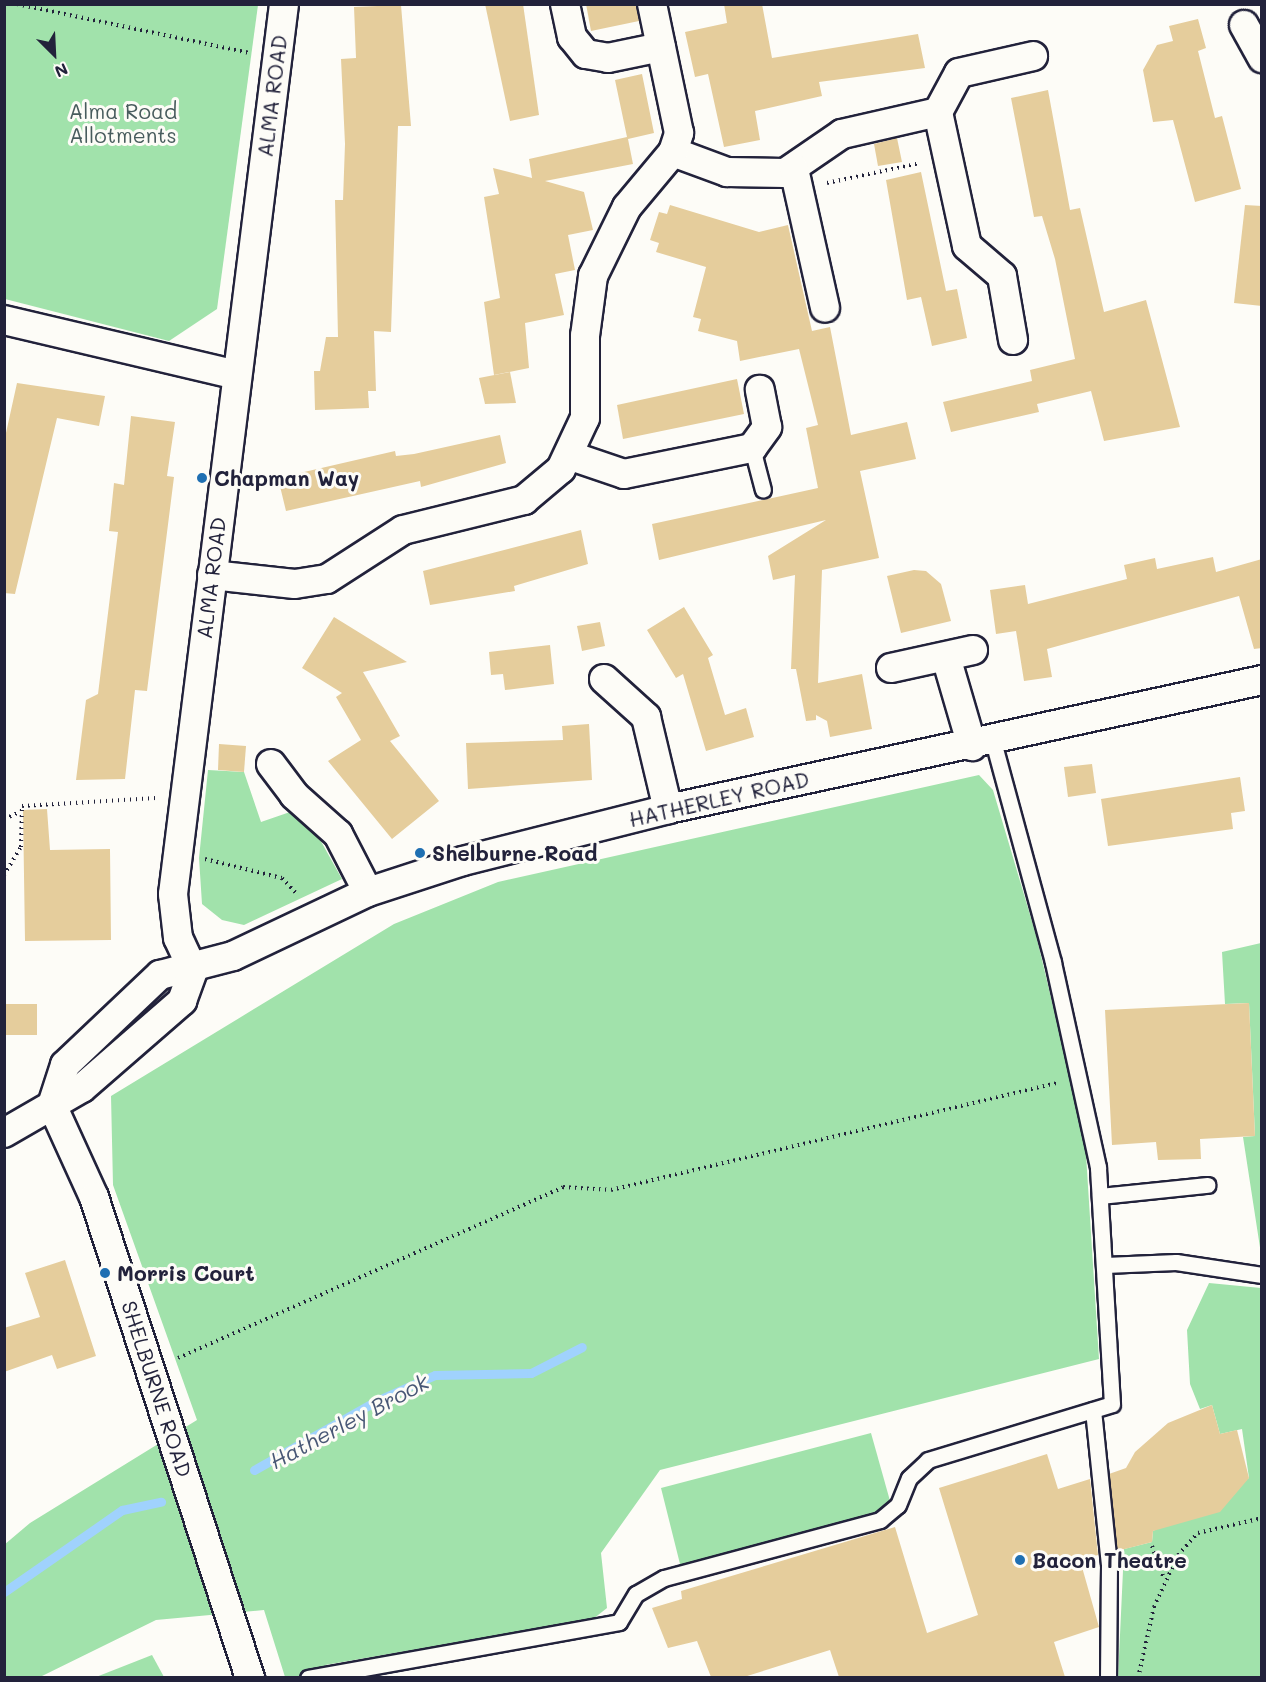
<!DOCTYPE html>
<style>
body{margin:0}
#map{position:relative;width:1266px;height:1682px;overflow:hidden;background:#fdfcf7;font-family:Mali,sans-serif}
div>[style]{position:absolute}
[style*='--x']{left:calc(var(--x)*1px);top:calc(var(--y)*1px);width:calc(var(--w)*1px);rotate:calc(var(--a)*1deg)}
.green>*{inset:0;background:#a1e2ab}
.stream>*{height:9px;margin:-4.5px;padding:0 4.5px;transform-origin:4.5px;border-radius:4.5px;background:#a0d2fd}
.building>*{inset:0;background:#e5cd9c}
.path>*{height:4px;margin-top:-2px;transform-origin:0;background:repeating-linear-gradient(90deg,#22223b 0 1.5px,transparent 0 6px)}
.roads{filter:drop-shadow(2px 0 #22223b) drop-shadow(-2px 0 #22223b) drop-shadow(0 2px #22223b) drop-shadow(0 -2px #22223b)}
.lane>*{height:15px;margin:-7.5px;padding:0 7.5px;transform-origin:7.5px;border-radius:7.5px;background:#fdfcf7}
.street>*{height:28px;margin:-14px;padding:0 14px;transform-origin:14px;border-radius:14px;background:#fdfcf7}
.dots>*{width:16px;height:16px;translate:-50% -50%;box-sizing:border-box;border:3px solid #fdfcf7;border-radius:50%}
span{translate:-50% -50%;white-space:nowrap;text-align:center;line-height:1.15;-webkit-text-stroke:6px #fdfcf7;paint-order:stroke}
.street-label{font-size:21px;color:#22223b}
.park-label{font-size:21px;color:#485c5d}
.poi-label{font-size:21px;color:#22223b;font-weight:700}
.left{translate:0 -50%;text-align:left}
.water-label{font-size:22px;color:#485775;font-style:italic}
.frame{position:absolute;inset:0;border:6px solid #22223b;pointer-events:none}
.north{position:absolute;left:24px;top:24px;width:60px;height:60px;-webkit-text-stroke:4px #fdfcf7;paint-order:stroke;rotate:156deg;font-size:16px;font-weight:700;line-height:24px;text-align:center;color:#22223b}
.north::after{content:'';display:block;margin:auto;width:21px;height:27px;background:#22223b;clip-path:polygon(50% 0,100% 100%,50% 72%,0 100%)}
</style>
<div id="map">
<div class="green">
<div style="clip-path:polygon(4px 5px,258px 5px,217px 309px,169px 341px,5px 299px)"></div>
<div style="clip-path:polygon(208px 770px,244px 772px,261px 822px,290px 812px,313px 827px,342px 879px,244px 925px,222px 920px,202px 904px,199px 858px)"></div>
<div style="clip-path:polygon(979px 775px,993px 790px,1036px 935px,1085px 1139px,1099px 1359px,660px 1470px,601px 1553px,607px 1608px,593px 1619px,325px 1665px,327px 1677px,285px 1677px,264px 1610px,156px 1620px,40px 1677px,5px 1677px,4px 1545px,30px 1523px,197px 1420px,113px 1185px,111px 1096px,394px 924px,498px 882px)"></div>
<div style="clip-path:polygon(1261px 943px,1261px 1254px,1243px 1137px,1255px 1136px,1249px 1003px,1225px 1004px,1222px 952px)"></div>
<div style="clip-path:polygon(1209px 1283px,1261px 1288px,1261px 1677px,1118px 1678px,1124px 1549px,1152px 1542px,1153px 1531px,1249px 1478px,1242px 1429px,1220px 1434px,1212px 1405px,1200px 1409px,1190px 1384px,1187px 1330px)"></div>
<div style="clip-path:polygon(871px 1433px,892px 1508px,681px 1568px,661px 1488px)"></div>
<div style="clip-path:polygon(152px 1655px,164px 1677px,96px 1677px)"></div>
</div>
<div class="stream">
<div style="--x:254;--y:1470;--w:140;--a:-29.5"></div>
<div style="--x:376;--y:1401;--w:64;--a:-23.8"></div>
<div style="--x:435;--y:1375;--w:96;--a:-1.2"></div>
<div style="--x:531;--y:1373;--w:57;--a:-27"></div>
<div style="--x:4;--y:1592;--w:144;--a:-34.8"></div>
<div style="--x:122;--y:1510;--w:40;--a:-12"></div>
</div>
<div class="building">
<div style="clip-path:polygon(485px 4px,523px 4px,539px 115px,510px 121px)"></div>
<div style="clip-path:polygon(586px 4px,636px 4px,639px 21px,591px 31px)"></div>
<div style="clip-path:polygon(724px 4px,762px 4px,772px 58px,918px 34px,925px 68px,819px 82px,822px 96px,755px 111px,760px 140px,724px 147px,708px 74px,695px 77px,685px 32px,727px 23px)"></div>
<div style="clip-path:polygon(401px 5px,411px 126px,398px 126px,391px 332px,374px 331px,376px 391px,368px 391px,369px 408px,315px 410px,314px 371px,320px 371px,326px 337px,338px 337px,335px 200px,343px 200px,345px 144px,341px 59px,356px 58px,354px 7px)"></div>
<div style="clip-path:polygon(1198px 19px,1206px 48px,1198px 51px,1215px 118px,1222px 116px,1241px 189px,1195px 202px,1173px 120px,1153px 122px,1143px 70px,1157px 45px,1173px 41px,1169px 26px)"></div>
<div style="clip-path:polygon(642px 74px,654px 133px,628px 139px,633px 164px,545px 181px,584px 192px,593px 230px,568px 235px,575px 270px,555px 274px,564px 315px,525px 323px,529px 368px,494px 375px,484px 302px,500px 298px,484px 197px,499px 194px,493px 168px,532px 178px,529px 159px,627px 137px,615px 80px)"></div>
<div style="clip-path:polygon(1048px 90px,1070px 210px,1080px 208px,1104px 312px,1146px 300px,1180px 427px,1104px 441px,1091px 391px,1037px 404px,1039px 412px,951px 432px,943px 402px,1032px 381px,1030px 370px,1075px 359px,1055px 259px,1042px 216px,1034px 217px,1011px 98px)"></div>
<div style="clip-path:polygon(897px 138px,902px 162px,878px 166px,874px 144px)"></div>
<div style="clip-path:polygon(921px 172px,946px 291px,957px 289px,967px 338px,932px 346px,921px 297px,907px 300px,886px 180px)"></div>
<div style="clip-path:polygon(670px 205px,759px 232px,788px 225px,812px 331px,830px 327px,851px 435px,907px 422px,916px 459px,860px 471px,879px 558px,822px 570px,818px 683px,862px 674px,872px 729px,830px 737px,827px 721px,816px 715px,816px 720px,806px 721px,796px 669px,791px 669px,795px 575px,773px 580px,768px 556px,826px 520px,659px 560px,652px 524px,818px 488px,806px 428px,818px 425px,799px 349px,740px 361px,737px 341px,698px 331px,701px 319px,693px 317px,706px 267px,656px 252px,659px 243px,650px 240px,659px 212px,667px 214px)"></div>
<div style="clip-path:polygon(1245px 205px,1262px 206px,1262px 306px,1234px 303px)"></div>
<div style="clip-path:polygon(510px 372px,516px 403px,485px 404px,479px 378px)"></div>
<div style="clip-path:polygon(737px 379px,744px 414px,623px 439px,617px 405px)"></div>
<div style="clip-path:polygon(17px 383px,105px 396px,99px 426px,57px 418px,15px 594px,4px 593px,4px 442px)"></div>
<div style="clip-path:polygon(131px 416px,175px 422px,167px 476px,174px 477px,147px 691px,135px 690px,125px 779px,76px 780px,86px 700px,98px 694px,118px 532px,109px 531px,114px 483px,124px 485px)"></div>
<div style="clip-path:polygon(500px 435px,506px 463px,421px 487px,420px 481px,286px 511px,278px 478px,395px 451px,396px 456px,414px 454px)"></div>
<div style="clip-path:polygon(581px 530px,588px 564px,514px 586px,515px 591px,430px 605px,423px 571px)"></div>
<div style="clip-path:polygon(1213px 557px,1216px 572px,1262px 559px,1262px 648px,1254px 649px,1239px 596px,1047px 649px,1052px 677px,1024px 681px,1016px 631px,996px 634px,990px 590px,1025px 585px,1028px 604px,1127px 579px,1124px 565px,1155px 558px,1157px 569px)"></div>
<div style="clip-path:polygon(914px 570px,926px 571px,941px 584px,951px 621px,901px 633px,887px 576px)"></div>
<div style="clip-path:polygon(684px 607px,713px 655px,708px 658px,725px 715px,746px 708px,754px 737px,706px 751px,683px 674px,676px 678px,647px 630px)"></div>
<div style="clip-path:polygon(334px 617px,407px 662px,363px 672px,400px 736px,390px 741px,439px 801px,392px 839px,328px 761px,361px 740px,336px 697px,342px 693px,302px 668px)"></div>
<div style="clip-path:polygon(600px 622px,605px 646px,582px 651px,577px 626px)"></div>
<div style="clip-path:polygon(550px 645px,554px 684px,505px 690px,503px 674px,491px 675px,489px 652px)"></div>
<div style="clip-path:polygon(589px 724px,592px 780px,468px 789px,466px 743px,563px 740px,562px 726px)"></div>
<div style="clip-path:polygon(219px 744px,246px 746px,244px 772px,218px 770px)"></div>
<div style="clip-path:polygon(1092px 764px,1096px 793px,1068px 797px,1064px 767px)"></div>
<div style="clip-path:polygon(1240px 777px,1245px 811px,1231px 813px,1233px 829px,1108px 846px,1101px 799px)"></div>
<div style="clip-path:polygon(47px 809px,50px 850px,110px 849px,111px 940px,25px 941px,23px 810px)"></div>
<div style="clip-path:polygon(1249px 1003px,1255px 1136px,1200px 1139px,1201px 1159px,1158px 1160px,1156px 1142px,1112px 1145px,1105px 1010px)"></div>
<div style="clip-path:polygon(4px 1004px,37px 1004px,37px 1035px,4px 1035px)"></div>
<div style="clip-path:polygon(65px 1260px,96px 1356px,57px 1369px,52px 1355px,4px 1372px,4px 1328px,40px 1317px,25px 1273px)"></div>
<div style="clip-path:polygon(1212px 1405px,1220px 1434px,1237px 1430px,1249px 1478px,1220px 1512px,1153px 1531px,1152px 1542px,1117px 1551px,1109px 1474px,1126px 1468px,1135px 1452px,1168px 1423px)"></div>
<div style="clip-path:polygon(1047px 1454px,1058px 1489px,1090px 1479px,1098px 1555px,1080px 1560px,1099px 1627px,1054px 1642px,1065px 1677px,839px 1677px,830px 1650px,744px 1677px,711px 1677px,697px 1641px,668px 1648px,652px 1608px,682px 1599px,681px 1591px,895px 1527px,927px 1633px,978px 1615px,939px 1488px)"></div>
</div>
<div class="path">
<div style="--x:17;--y:4;--w:238;--a:11.9"></div>
<div style="--x:827;--y:183;--w:95;--a:-12.1"></div>
<div style="--x:4;--y:819;--w:17;--a:-24"></div>
<div style="--x:205;--y:859;--w:79;--a:13.9"></div>
<div style="--x:282;--y:878;--w:22;--a:47"></div>
<div style="--x:4;--y:875;--w:33;--a:-59"></div>
<div style="--x:21;--y:847;--w:41;--a:-88.6"></div>
<div style="--x:22;--y:806;--w:134;--a:-3.4"></div>
<div style="--x:178;--y:1358;--w:421;--a:-23.9"></div>
<div style="--x:563;--y:1187;--w:48;--a:3.6"></div>
<div style="--x:611;--y:1190;--w:459;--a:-13.5"></div>
<div style="--x:1152;--y:1546;--w:35;--a:70"></div>
<div style="--x:1138;--y:1678;--w:73;--a:-77.3"></div>
<div style="--x:1154;--y:1607;--w:57;--a:-65.2"></div>
<div style="--x:1178;--y:1555;--w:30;--a:-48"></div>
<div style="--x:1198;--y:1533;--w:66;--a:-13.2"></div>
</div>
<div class="roads">
<div class="lane">
<div style="--x:752;--y:448;--w:43;--a:75.3"></div>
<div style="--x:1100;--y:1196;--w:108;--a:-5.9"></div>
<div style="--x:1105;--y:1265;--w:71;--a:-2.4"></div>
<div style="--x:1176;--y:1262;--w:87;--a:8.6"></div>
<div style="--x:1093;--y:1410;--w:156;--a:84.1"></div>
<div style="--x:1109;--y:1565;--w:113;--a:90.5"></div>
<div style="--x:308;--y:1678;--w:316;--a:-10.2"></div>
<div style="--x:619;--y:1622;--w:33;--a:-59"></div>
<div style="--x:636;--y:1594;--w:32;--a:-30"></div>
<div style="--x:664;--y:1578;--w:224;--a:-15"></div>
<div style="--x:880;--y:1520;--w:23;--a:-40"></div>
<div style="--x:898;--y:1505;--w:29;--a:-68"></div>
<div style="--x:909;--y:1478;--w:26;--a:-43"></div>
<div style="--x:928;--y:1460;--w:192;--a:-16.9"></div>
<div style="--x:1112;--y:1404;--w:237;--a:-93.4"></div>
<div style="--x:1098;--y:1167;--w:210;--a:-102.4"></div>
<div style="--x:1053;--y:962;--w:229;--a:-105.2"></div>
</div>
<div class="street">
<div style="--x:565;--y:4;--w:34;--a:78"></div>
<div style="--x:572;--y:37;--w:22;--a:51"></div>
<div style="--x:586;--y:54;--w:22;--a:10"></div>
<div style="--x:608;--y:58;--w:54;--a:-11.7"></div>
<div style="--x:1244;--y:25;--w:38;--a:61"></div>
<div style="--x:938;--y:112;--w:137;--a:77.8"></div>
<div style="--x:967;--y:246;--w:46;--a:40.6"></div>
<div style="--x:1002;--y:276;--w:65;--a:80.2"></div>
<div style="--x:673;--y:152;--w:58;--a:20.3"></div>
<div style="--x:727;--y:172;--w:58;--a:1"></div>
<div style="--x:785;--y:173;--w:69;--a:-34.4"></div>
<div style="--x:842;--y:134;--w:98;--a:-12.9"></div>
<div style="--x:938;--y:112;--w:44;--a:-61.7"></div>
<div style="--x:959;--y:73;--w:76;--a:-12.9"></div>
<div style="--x:794;--y:169;--w:142;--a:77.4"></div>
<div style="--x:4;--y:320;--w:238;--a:13.3"></div>
<div style="--x:571;--y:456;--w:56;--a:18.8"></div>
<div style="--x:624;--y:474;--w:131;--a:-11.5"></div>
<div style="--x:752;--y:448;--w:26;--a:-54"></div>
<div style="--x:767;--y:427;--w:38;--a:-101"></div>
<div style="--x:212;--y:575;--w:83;--a:6.2"></div>
<div style="--x:295;--y:584;--w:32;--a:-9"></div>
<div style="--x:327;--y:579;--w:90;--a:-32.8"></div>
<div style="--x:403;--y:530;--w:125;--a:-13.9"></div>
<div style="--x:524;--y:500;--w:48;--a:-40"></div>
<div style="--x:561;--y:469;--w:56;--a:-64.8"></div>
<div style="--x:585;--y:418;--w:82;--a:-90"></div>
<div style="--x:585;--y:336;--w:61;--a:-82.4"></div>
<div style="--x:593;--y:276;--w:77;--a:-63.8"></div>
<div style="--x:627;--y:207;--w:72;--a:-50.1"></div>
<div style="--x:673;--y:152;--w:20;--a:-72"></div>
<div style="--x:679;--y:133;--w:132;--a:-101.8"></div>
<div style="--x:946;--y:657;--w:93;--a:73.7"></div>
<div style="--x:891;--y:668;--w:84;--a:-12.4"></div>
<div style="--x:604;--y:679;--w:57;--a:42.1"></div>
<div style="--x:646;--y:717;--w:95;--a:76.6"></div>
<div style="--x:271;--y:764;--w:39;--a:53"></div>
<div style="--x:294;--y:795;--w:59;--a:41.6"></div>
<div style="--x:338;--y:834;--w:65;--a:62.7"></div>
<div style="--x:193;--y:970;--w:35;--a:-115"></div>
<div style="--x:178;--y:938;--w:44;--a:-96.5"></div>
<div style="--x:173;--y:894;--w:897;--a:-82.89"></div>
<div style="--x:52;--y:1105;--w:42;--a:-72"></div>
<div style="--x:65;--y:1065;--w:131;--a:-43.5"></div>
<div style="--x:160;--y:975;--w:75;--a:-14.6"></div>
<div style="--x:233;--y:956;--w:149;--a:-25.4"></div>
<div style="--x:368;--y:892;--w:100;--a:-18.1"></div>
<div style="--x:463;--y:861;--w:211;--a:-14.2"></div>
<div style="--x:668;--y:809;--w:608;--a:-12.25"></div>
<div style="--x:52;--y:1105;--w:101;--a:65.5"></div>
<div style="--x:94;--y:1197;--w:506;--a:72.03"></div>
<div style="--x:4;--y:1133;--w:90;--a:-30"></div>
<div style="--x:82;--y:1088;--w:133;--a:-41"></div>
<div style="--x:182;--y:1001;--w:33;--a:-70"></div>
</div>
</div>
<div class="dots">
<div style="left:202px;top:478px;background:#1f6fb2"></div>
<div style="left:420px;top:853px;background:#1f6fb2"></div>
<div style="left:105px;top:1273px;background:#1f6fb2"></div>
<div style="left:1020px;top:1560px;background:#1f6fb2"></div>
</div>
<div class="street-label">
<span style="left:272px;top:96px;rotate:-83deg">ALMA ROAD</span>
<span style="left:211px;top:578px;rotate:-83deg">ALMA ROAD</span>
<span style="left:719px;top:799px;rotate:-13deg">HATHERLEY ROAD</span>
<span style="left:157px;top:1389px;rotate:72deg">SHELBURNE ROAD</span>
</div>
<div class="park-label">
<span style="left:123px;top:123px">Alma Road<br>Allotments</span>
</div>
<div class="poi-label">
<span class="left" style="left:214px;top:478px">Chapman Way</span>
<span class="left" style="left:432px;top:853px">Shelburne Road</span>
<span class="left" style="left:117px;top:1273px">Morris Court</span>
<span class="left" style="left:1032px;top:1560px">Bacon Theatre</span>
</div>
<div class="water-label">
<span style="left:349px;top:1421px;rotate:-28deg">Hatherley Brook</span>
</div>
<div class="frame"></div>
<div class="north">N</div>
</div>
